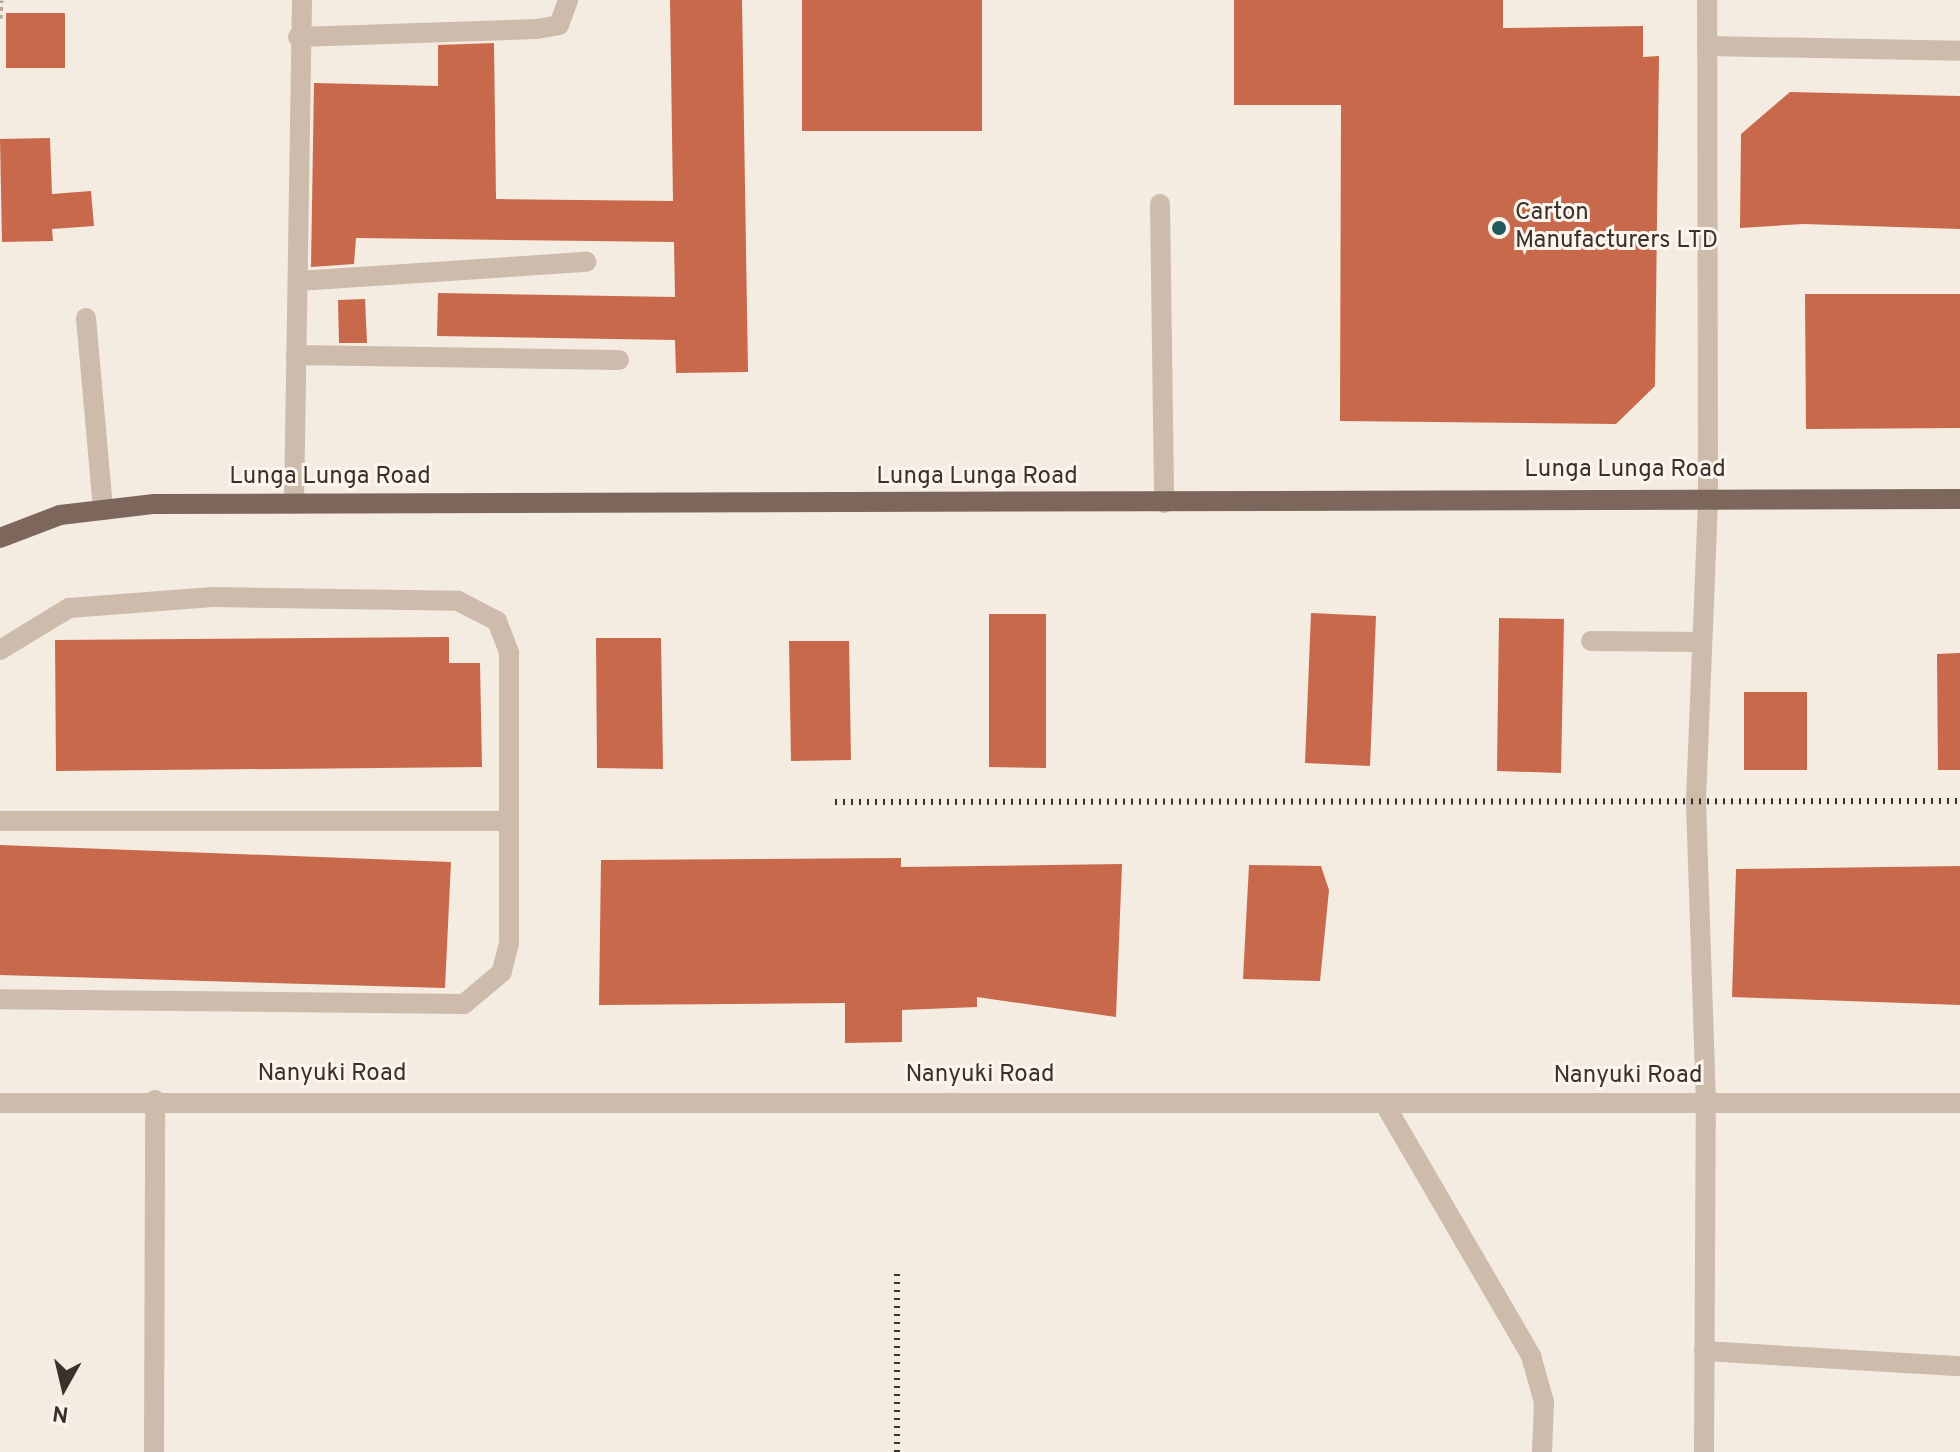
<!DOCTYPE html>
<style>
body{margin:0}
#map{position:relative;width:1960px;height:1452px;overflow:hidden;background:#f4ebe1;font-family:Overpass,sans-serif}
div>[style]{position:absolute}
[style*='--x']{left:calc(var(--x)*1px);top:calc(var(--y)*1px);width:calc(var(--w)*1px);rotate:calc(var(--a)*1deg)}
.building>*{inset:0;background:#c8694b}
.path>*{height:5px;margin-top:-2.5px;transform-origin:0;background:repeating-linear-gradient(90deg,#b9a596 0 4px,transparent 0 8px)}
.minor>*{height:20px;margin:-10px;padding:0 10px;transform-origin:10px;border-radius:10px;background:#cdbbac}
.major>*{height:20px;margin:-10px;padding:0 10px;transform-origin:10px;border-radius:10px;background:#7d675c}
.rail>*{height:6px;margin-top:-3px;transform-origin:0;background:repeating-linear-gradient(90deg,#3b302b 0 2px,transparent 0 8px)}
.dots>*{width:22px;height:22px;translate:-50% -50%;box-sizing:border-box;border:4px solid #fbf5ee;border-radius:50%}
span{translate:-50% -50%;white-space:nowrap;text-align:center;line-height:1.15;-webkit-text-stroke:6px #fbf5ee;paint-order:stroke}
.poi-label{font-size:24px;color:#3b302b}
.left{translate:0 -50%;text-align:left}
.street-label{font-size:24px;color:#3b302b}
.north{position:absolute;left:24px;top:1348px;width:80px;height:80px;-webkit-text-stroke:6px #fbf5ee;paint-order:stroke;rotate:188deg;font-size:22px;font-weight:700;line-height:32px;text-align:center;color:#3b302b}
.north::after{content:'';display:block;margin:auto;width:28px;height:36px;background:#3b302b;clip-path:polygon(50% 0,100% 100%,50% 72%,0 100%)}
</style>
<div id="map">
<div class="building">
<div style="clip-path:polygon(670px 0,742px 0,748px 372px,676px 373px,675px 340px,437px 336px,438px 293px,675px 297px,674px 242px,356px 238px,354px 264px,311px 267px,314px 83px,438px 86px,438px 45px,494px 43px,496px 199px,673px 201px)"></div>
<div style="clip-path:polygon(802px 0,982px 0,982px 131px,802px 131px)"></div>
<div style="clip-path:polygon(1234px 0,1503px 0,1503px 28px,1643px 26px,1643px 57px,1659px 56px,1655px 386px,1616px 424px,1340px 421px,1341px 105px,1234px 105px)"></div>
<div style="clip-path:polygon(6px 13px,65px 13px,65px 68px,6px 68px)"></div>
<div style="clip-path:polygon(1790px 92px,1960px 96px,1960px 229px,1803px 224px,1740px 228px,1741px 134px)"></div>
<div style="clip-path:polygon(50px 138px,52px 194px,91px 191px,94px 226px,52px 229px,53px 241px,2px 242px,0 139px)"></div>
<div style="clip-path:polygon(1805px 294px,1960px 294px,1960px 428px,1806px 429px)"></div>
<div style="clip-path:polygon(365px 299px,367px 343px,339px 343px,338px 300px)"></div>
<div style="clip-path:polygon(1311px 613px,1376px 616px,1370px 766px,1305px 763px)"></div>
<div style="clip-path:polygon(989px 614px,1046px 614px,1046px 768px,989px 767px)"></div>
<div style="clip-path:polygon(1499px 618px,1564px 619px,1561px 773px,1497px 771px)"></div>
<div style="clip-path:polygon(449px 637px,449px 663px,480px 663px,482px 767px,56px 771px,55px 640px)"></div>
<div style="clip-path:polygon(596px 638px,661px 638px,663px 769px,597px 768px)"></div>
<div style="clip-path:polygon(789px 641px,849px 641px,851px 760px,791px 761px)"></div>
<div style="clip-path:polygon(1960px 653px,1960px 770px,1938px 770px,1937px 654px)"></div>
<div style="clip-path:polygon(1744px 692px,1807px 692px,1807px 770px,1744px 770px)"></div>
<div style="clip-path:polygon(0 845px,451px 862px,445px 988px,0 975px)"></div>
<div style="clip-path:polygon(901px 858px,901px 867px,1122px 864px,1116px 1017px,977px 997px,977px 1007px,902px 1010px,902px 1042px,845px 1043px,845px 1003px,599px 1005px,601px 860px)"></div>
<div style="clip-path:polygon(1249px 865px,1321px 866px,1329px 890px,1320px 981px,1243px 979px)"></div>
<div style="clip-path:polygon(1960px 866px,1960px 1005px,1732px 997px,1736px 869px)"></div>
</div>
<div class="path">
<div style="--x:0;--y:18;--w:18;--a:-87"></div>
</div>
<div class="minor">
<div style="--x:298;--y:37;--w:239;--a:-1.9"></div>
<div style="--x:537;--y:29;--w:22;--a:-10"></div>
<div style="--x:559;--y:25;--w:27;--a:-70"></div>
<div style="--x:1707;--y:46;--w:253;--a:1.1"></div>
<div style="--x:1160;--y:204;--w:299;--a:89.2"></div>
<div style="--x:298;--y:281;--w:289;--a:-3.8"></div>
<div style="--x:86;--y:318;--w:193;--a:84.9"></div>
<div style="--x:296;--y:355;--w:323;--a:0.9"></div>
<div style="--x:294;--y:504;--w:504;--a:-89.09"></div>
<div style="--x:1591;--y:641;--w:111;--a:0.5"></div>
<div style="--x:0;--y:650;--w:81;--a:-31.3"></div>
<div style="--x:69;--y:608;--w:144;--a:-4.4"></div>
<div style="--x:213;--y:597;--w:245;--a:0.9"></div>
<div style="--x:458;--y:601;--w:44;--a:27.1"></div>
<div style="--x:497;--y:621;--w:34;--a:69"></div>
<div style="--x:509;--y:653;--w:290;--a:90"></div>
<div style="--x:509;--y:943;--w:30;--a:104"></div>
<div style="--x:502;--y:972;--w:50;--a:139.9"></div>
<div style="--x:464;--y:1004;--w:464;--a:-179.4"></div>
<div style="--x:0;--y:821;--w:507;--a:0"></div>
<div style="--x:0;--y:1103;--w:1960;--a:0"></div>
<div style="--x:1384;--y:1103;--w:293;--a:59.8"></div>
<div style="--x:1531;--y:1356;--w:48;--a:74.2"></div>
<div style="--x:1544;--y:1402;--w:50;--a:92.3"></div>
<div style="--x:1704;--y:1351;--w:256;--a:3.4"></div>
<div style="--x:154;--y:1452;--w:352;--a:-89.8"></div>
<div style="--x:1704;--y:1452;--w:348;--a:-89.7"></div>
<div style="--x:1706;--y:1104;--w:304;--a:-91.9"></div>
<div style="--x:1696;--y:800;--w:304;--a:-87.7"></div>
<div style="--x:1708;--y:496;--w:496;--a:-90.1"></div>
</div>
<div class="major">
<div style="--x:0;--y:538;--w:64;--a:-21"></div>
<div style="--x:60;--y:515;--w:95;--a:-6.7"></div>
<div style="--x:154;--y:504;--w:1806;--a:-0.16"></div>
</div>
<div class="rail">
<div style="--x:835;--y:802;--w:1125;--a:-0.05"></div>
<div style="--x:897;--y:1452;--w:180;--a:-90"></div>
</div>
<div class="dots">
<div style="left:1499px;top:228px;background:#1f5a5e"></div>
</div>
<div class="poi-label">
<span class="left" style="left:1515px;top:228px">Carton<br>Manufacturers LTD</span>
</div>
<div class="street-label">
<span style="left:1625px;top:471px">Lunga Lunga Road</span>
<span style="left:330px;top:478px">Lunga Lunga Road</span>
<span style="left:977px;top:478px">Lunga Lunga Road</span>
<span style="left:332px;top:1075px">Nanyuki Road</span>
<span style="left:980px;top:1076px">Nanyuki Road</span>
<span style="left:1628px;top:1077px">Nanyuki Road</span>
</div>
<div class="north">N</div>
</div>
